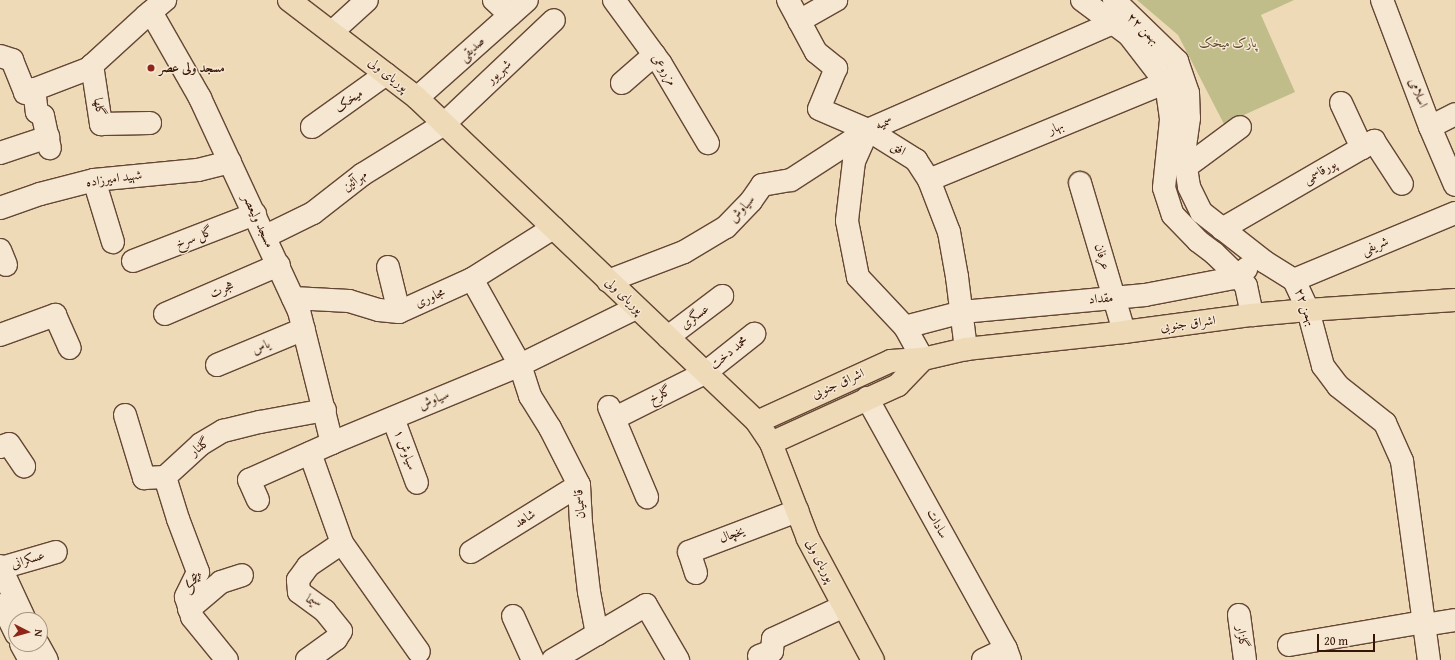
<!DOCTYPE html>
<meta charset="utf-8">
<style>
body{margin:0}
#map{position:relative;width:1455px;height:660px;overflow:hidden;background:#efdab8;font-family:"Gentium Book Plus",Amiri,serif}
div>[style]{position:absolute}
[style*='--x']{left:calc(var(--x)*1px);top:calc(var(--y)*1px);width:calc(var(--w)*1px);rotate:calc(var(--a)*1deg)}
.green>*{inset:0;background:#c0bd8a}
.roads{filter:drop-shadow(1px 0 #644634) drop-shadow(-1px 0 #644634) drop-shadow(0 1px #644634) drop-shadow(0 -1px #644634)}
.minor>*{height:22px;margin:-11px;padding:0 11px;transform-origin:11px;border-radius:11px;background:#f5e7d1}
.major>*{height:22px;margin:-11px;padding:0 11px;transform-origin:11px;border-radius:11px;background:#efdab8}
.dots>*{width:11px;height:11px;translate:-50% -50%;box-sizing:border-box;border:2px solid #f5e7d1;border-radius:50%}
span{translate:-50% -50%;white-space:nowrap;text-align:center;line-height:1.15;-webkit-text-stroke:3px #f5e7d1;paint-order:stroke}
.street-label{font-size:13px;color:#361408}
.park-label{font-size:13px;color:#5f472f;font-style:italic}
.poi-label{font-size:13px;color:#361408;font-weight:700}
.left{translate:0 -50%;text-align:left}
.north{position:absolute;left:8px;top:612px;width:40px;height:40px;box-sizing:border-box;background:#f5e7d1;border:1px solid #a99381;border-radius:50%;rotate:96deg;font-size:11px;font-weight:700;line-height:16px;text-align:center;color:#361408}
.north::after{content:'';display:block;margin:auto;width:14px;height:18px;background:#8f2418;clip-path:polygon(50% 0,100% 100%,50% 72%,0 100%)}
.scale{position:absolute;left:1317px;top:634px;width:58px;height:18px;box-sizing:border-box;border:2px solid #361408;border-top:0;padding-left:5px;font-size:12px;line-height:14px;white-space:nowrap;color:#361408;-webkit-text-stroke:3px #f5e7d1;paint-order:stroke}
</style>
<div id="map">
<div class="green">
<div style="clip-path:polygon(1137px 0,1294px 0,1261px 15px,1295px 92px,1224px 124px,1178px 35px)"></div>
</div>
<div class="roads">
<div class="minor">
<div style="--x:494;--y:0;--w:22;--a:43"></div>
<div style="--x:614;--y:0;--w:79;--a:53.7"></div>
<div style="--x:661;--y:64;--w:92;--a:59.3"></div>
<div style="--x:788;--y:0;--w:59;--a:61.7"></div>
<div style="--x:816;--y:52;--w:26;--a:39"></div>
<div style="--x:836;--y:68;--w:44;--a:112.5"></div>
<div style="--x:819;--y:109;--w:53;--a:23.2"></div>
<div style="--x:868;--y:130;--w:57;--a:32"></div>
<div style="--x:916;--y:160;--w:24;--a:57"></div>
<div style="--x:929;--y:180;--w:56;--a:69"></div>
<div style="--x:949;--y:232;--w:46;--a:79.9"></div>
<div style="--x:957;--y:277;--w:73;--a:82.9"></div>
<div style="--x:1082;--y:0;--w:59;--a:36.7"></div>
<div style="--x:1129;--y:35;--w:61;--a:52.4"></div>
<div style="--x:1166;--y:83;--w:37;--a:82"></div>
<div style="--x:1171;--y:120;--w:68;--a:95.9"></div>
<div style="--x:1164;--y:188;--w:28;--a:72"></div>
<div style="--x:1173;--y:215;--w:36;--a:46"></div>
<div style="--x:1198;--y:241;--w:20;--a:37"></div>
<div style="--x:1214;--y:253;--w:35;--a:44"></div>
<div style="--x:1239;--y:277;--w:11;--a:52"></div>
<div style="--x:1246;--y:286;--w:30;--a:78"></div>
<div style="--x:1114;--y:0;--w:88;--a:44.1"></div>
<div style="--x:1177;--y:61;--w:34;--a:71"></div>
<div style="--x:1188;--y:93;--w:25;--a:88"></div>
<div style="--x:1189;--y:118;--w:37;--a:98"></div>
<div style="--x:1184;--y:155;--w:32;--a:81"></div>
<div style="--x:1189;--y:187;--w:28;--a:64"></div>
<div style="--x:1201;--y:212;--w:81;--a:38"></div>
<div style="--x:1265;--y:262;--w:34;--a:32"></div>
<div style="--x:1294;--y:280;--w:33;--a:65"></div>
<div style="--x:1308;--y:310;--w:58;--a:75"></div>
<div style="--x:1323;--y:366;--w:25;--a:53"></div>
<div style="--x:1338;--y:386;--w:60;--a:38.2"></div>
<div style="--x:1385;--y:423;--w:42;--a:65.9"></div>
<div style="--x:1402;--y:461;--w:201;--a:82.3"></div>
<div style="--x:1382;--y:0;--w:136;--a:69.3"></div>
<div style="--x:1430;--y:127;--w:63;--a:66.7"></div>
<div style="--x:151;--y:12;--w:99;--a:60.3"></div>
<div style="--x:200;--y:98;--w:235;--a:65.1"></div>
<div style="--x:299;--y:311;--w:136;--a:76"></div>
<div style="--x:799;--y:21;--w:43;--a:-29.6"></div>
<div style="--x:332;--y:32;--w:47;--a:-42.4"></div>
<div style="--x:0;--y:56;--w:13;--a:18"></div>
<div style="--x:12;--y:60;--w:35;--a:68"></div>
<div style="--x:25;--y:93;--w:67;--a:-20.9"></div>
<div style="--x:88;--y:69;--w:79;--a:-42.4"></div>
<div style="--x:146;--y:16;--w:25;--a:-40"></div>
<div style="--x:92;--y:65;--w:60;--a:81.3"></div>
<div style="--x:101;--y:124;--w:49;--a:-1.2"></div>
<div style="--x:622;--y:83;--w:43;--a:-41.2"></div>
<div style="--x:34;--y:89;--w:23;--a:83"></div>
<div style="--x:37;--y:112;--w:7;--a:34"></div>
<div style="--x:43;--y:116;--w:33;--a:78"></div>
<div style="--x:417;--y:98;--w:147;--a:-41.7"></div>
<div style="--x:1341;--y:103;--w:50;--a:65"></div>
<div style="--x:312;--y:127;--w:91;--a:-35.6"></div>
<div style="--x:1430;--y:127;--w:28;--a:-27"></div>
<div style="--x:868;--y:130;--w:34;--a:114"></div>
<div style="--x:854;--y:161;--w:60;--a:96.7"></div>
<div style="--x:847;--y:221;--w:57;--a:78.9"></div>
<div style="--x:858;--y:277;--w:69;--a:46.8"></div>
<div style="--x:905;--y:327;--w:37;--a:61"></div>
<div style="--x:0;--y:153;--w:51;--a:-18.4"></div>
<div style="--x:1186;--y:167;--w:67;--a:-36.5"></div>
<div style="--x:94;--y:180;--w:65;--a:73"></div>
<div style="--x:929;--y:180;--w:270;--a:-22.4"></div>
<div style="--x:1080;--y:183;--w:155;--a:73.5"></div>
<div style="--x:0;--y:208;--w:42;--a:-19.3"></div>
<div style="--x:40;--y:194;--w:56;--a:-14.5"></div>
<div style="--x:94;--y:180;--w:104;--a:-5.5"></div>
<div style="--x:198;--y:170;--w:33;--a:-14"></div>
<div style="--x:1222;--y:229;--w:176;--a:-30.1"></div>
<div style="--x:1374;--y:141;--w:51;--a:56.9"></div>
<div style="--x:266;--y:236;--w:52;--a:-26.1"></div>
<div style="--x:313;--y:213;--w:63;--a:-38"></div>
<div style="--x:363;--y:174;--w:95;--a:-31.7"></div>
<div style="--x:444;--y:124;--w:151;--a:-43.4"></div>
<div style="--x:0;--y:250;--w:16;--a:68"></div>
<div style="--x:133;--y:261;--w:131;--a:-21.1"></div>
<div style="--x:388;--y:267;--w:46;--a:76.3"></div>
<div style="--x:472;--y:279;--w:98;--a:60.8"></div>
<div style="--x:520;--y:365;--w:33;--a:72"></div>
<div style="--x:530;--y:396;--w:38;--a:58"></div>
<div style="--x:550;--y:428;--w:64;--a:63"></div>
<div style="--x:579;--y:485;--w:38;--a:87"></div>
<div style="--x:581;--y:523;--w:69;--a:83.4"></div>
<div style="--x:589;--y:592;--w:43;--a:79.2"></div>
<div style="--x:597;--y:634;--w:57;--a:-30.6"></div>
<div style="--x:646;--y:605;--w:64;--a:59.8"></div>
<div style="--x:1294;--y:280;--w:174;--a:-22.6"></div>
<div style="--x:608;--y:281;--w:81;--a:-20.9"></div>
<div style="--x:684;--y:252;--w:49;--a:-30.8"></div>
<div style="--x:726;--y:227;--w:36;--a:-46"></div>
<div style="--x:751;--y:201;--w:19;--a:-55"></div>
<div style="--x:762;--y:185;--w:29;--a:-10"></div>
<div style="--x:791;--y:180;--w:92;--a:-33"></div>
<div style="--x:868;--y:130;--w:267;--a:-23.6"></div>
<div style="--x:293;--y:298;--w:56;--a:3.1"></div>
<div style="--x:349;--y:301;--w:31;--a:17"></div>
<div style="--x:379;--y:310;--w:20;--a:6"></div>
<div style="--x:399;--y:312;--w:80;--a:-24.3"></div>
<div style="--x:472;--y:279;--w:96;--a:-32.2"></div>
<div style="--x:165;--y:314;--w:124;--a:-23.3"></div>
<div style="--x:905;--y:327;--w:59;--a:-14.7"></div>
<div style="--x:962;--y:312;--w:184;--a:-5.3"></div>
<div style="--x:1145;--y:295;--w:96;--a:-10.8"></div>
<div style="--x:1239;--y:277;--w:11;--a:-49"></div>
<div style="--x:0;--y:335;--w:59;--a:-20"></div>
<div style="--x:55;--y:315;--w:36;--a:66"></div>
<div style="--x:668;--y:337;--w:68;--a:-37.2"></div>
<div style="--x:217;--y:365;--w:94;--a:-22.5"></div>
<div style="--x:867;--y:398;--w:287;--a:61"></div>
<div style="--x:1006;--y:649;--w:12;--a:70"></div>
<div style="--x:609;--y:407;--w:98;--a:67.1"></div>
<div style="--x:125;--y:415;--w:66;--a:73.2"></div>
<div style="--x:144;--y:478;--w:21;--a:-3"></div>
<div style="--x:165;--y:477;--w:49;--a:-42.5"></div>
<div style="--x:201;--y:444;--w:26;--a:-31"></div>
<div style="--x:223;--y:431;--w:38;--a:-14"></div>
<div style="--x:260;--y:422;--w:66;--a:-10.5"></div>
<div style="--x:393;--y:418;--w:69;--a:69.7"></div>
<div style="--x:615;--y:418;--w:101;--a:-26.6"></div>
<div style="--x:705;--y:373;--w:63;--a:-38.5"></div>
<div style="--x:0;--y:447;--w:9;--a:-18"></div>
<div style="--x:9;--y:444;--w:27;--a:56"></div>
<div style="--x:310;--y:453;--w:96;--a:70.4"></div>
<div style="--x:342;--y:543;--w:133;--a:54.8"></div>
<div style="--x:165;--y:477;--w:44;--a:72.8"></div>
<div style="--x:178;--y:519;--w:57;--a:69.3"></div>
<div style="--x:198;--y:572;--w:28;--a:116"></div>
<div style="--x:186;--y:597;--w:21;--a:73"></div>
<div style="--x:192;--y:617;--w:55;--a:50.9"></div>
<div style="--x:258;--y:500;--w:22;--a:-114"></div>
<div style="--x:249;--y:480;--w:91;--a:-24"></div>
<div style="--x:332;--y:443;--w:204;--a:-22.5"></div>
<div style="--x:520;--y:365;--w:129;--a:-26.2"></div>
<div style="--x:471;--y:552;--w:127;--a:-31.8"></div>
<div style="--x:0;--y:566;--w:60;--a:65.2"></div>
<div style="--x:1;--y:568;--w:57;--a:-16.2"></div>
<div style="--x:696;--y:573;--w:22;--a:-108"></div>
<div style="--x:689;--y:552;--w:116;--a:-20.8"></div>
<div style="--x:2;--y:605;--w:32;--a:64"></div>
<div style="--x:189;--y:609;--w:42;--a:-40.2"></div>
<div style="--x:221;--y:582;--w:22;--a:-18"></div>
<div style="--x:1239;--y:615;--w:45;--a:82.4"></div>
<div style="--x:513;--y:616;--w:48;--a:65.6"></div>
<div style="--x:1424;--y:625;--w:31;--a:-9"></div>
<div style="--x:21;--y:644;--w:18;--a:61"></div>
<div style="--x:38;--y:644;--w:18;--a:61"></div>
<div style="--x:1289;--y:645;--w:136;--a:-9.7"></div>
<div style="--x:759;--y:656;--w:14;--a:-21"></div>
<div style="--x:772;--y:651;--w:12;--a:-85"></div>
<div style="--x:773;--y:639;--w:78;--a:-24.9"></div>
<div style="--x:307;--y:660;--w:36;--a:-36"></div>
<div style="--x:336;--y:639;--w:9;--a:-58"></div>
<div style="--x:341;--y:631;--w:26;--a:-129"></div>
<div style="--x:325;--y:611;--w:32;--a:-144"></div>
<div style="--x:299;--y:592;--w:12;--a:-95"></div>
<div style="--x:298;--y:580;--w:17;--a:-54"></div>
<div style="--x:308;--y:566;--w:41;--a:-34.1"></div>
<div style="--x:553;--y:660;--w:51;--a:-30.6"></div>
<div style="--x:983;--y:660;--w:25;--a:-26"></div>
</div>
<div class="major">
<div style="--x:289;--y:0;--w:161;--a:37.4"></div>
<div style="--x:417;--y:98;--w:470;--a:43.6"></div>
<div style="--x:757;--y:422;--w:25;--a:56"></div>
<div style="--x:771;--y:443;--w:103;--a:68.9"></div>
<div style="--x:808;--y:539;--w:137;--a:61.8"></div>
<div style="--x:757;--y:422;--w:147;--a:-24.5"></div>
<div style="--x:891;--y:361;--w:32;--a:-4"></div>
<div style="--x:923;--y:359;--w:44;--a:-13.1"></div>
<div style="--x:966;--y:349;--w:159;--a:-6.1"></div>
<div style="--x:1124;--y:332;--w:129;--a:-7.6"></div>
<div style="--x:1252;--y:315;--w:56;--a:-5.1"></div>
<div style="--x:1308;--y:310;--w:147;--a:-3.9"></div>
<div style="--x:771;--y:443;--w:140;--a:-24.5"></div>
<div style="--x:898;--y:385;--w:36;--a:-46"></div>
</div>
</div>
<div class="dots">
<div style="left:151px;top:68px;background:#8f2418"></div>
</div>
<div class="street-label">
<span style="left:1143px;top:29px;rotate:44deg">۲۲ بهمن</span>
<span style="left:472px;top:49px;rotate:-42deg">صدیقی</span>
<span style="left:664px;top:70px;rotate:57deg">مزروعی</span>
<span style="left:499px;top:72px;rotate:-43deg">شهریور</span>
<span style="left:388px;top:75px;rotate:38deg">پوریای ولی</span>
<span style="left:1418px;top:93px;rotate:69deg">اسلامی</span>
<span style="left:349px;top:101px;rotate:-36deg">میخک</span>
<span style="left:99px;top:107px;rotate:81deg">گلها</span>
<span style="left:884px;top:123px;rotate:-24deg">سمیه</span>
<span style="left:1056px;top:128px;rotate:-22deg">بهار</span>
<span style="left:898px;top:149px;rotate:32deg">افق</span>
<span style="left:1320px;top:172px;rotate:-30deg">پورقاسمی</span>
<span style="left:114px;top:179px;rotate:-8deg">شهید امیرزاده</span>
<span style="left:355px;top:181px;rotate:-36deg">مهرآئین</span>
<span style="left:742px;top:209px;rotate:-48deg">سیاوش</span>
<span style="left:258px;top:221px;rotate:65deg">مسجد ولیعصر</span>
<span style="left:194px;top:238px;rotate:-21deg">گل سرخ</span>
<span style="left:1375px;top:246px;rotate:-22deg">شریفی</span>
<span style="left:1102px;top:257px;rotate:73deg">عرفان</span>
<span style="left:222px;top:290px;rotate:-24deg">هجرت</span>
<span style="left:624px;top:296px;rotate:43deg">پوریای ولی</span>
<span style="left:430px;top:298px;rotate:-24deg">مجاوری</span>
<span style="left:1101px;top:299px;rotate:-5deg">مقداد</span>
<span style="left:1305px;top:307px;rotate:70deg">۲۲ بهمن</span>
<span style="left:695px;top:317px;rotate:-37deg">عسگری</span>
<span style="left:1188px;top:324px;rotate:-7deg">اشراق جنوبی</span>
<span style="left:261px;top:347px;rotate:-23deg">یاس</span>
<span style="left:729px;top:353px;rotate:-39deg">محمد دخت</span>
<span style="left:838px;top:384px;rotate:-24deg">اشراق جنوبی</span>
<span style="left:660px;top:395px;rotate:-26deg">گلرخ</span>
<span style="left:434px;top:400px;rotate:-23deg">سیاوش</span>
<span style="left:200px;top:447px;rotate:-38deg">گلنار</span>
<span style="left:405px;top:450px;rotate:69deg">سیاوش ۱</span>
<span style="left:580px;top:504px;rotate:-95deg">قاسمیان</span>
<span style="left:525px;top:519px;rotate:-32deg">شاهد</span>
<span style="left:937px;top:524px;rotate:61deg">سادات</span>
<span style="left:732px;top:535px;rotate:-20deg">یخچال</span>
<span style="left:28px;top:560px;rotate:-17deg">عسکرانی</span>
<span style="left:820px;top:561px;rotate:62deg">پوریای ولی</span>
<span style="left:192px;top:584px;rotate:-74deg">پیچک</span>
<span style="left:313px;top:602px;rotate:36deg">سیما</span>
<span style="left:1242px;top:637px;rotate:81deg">گلزار</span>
</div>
<div class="park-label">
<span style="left:1228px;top:43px">پارک میخک</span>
</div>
<div class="poi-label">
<span class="left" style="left:159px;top:68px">مسجد ولی عصر</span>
</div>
<div class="north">N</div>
<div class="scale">20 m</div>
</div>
